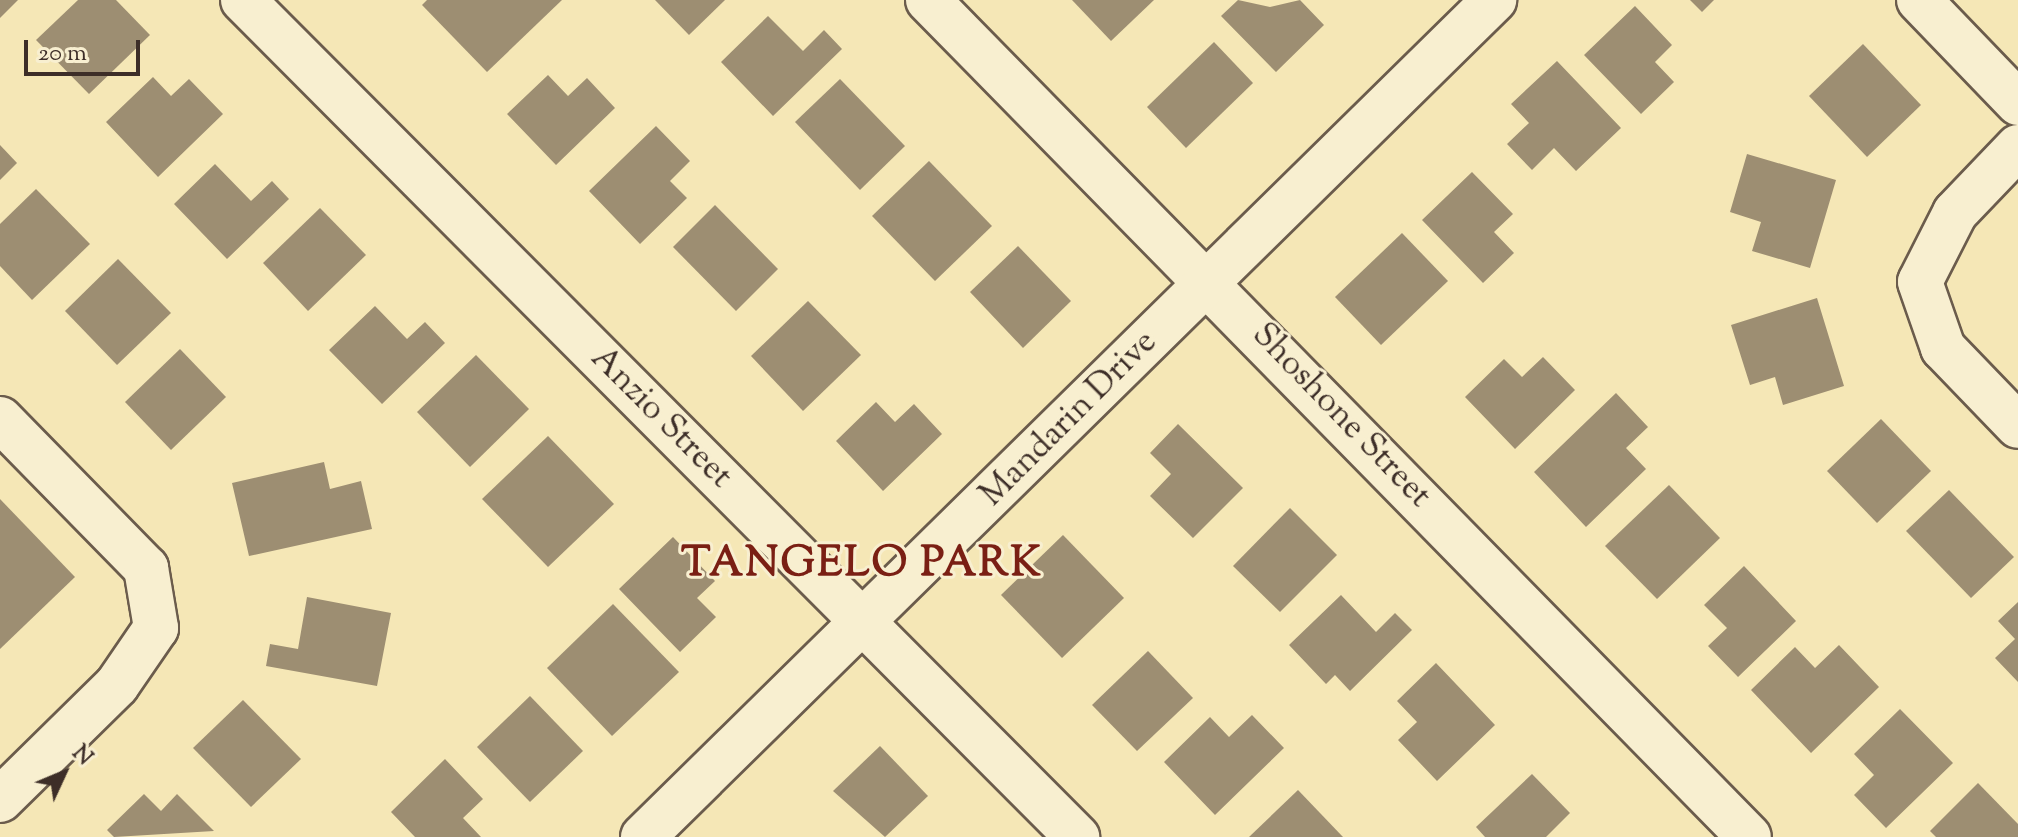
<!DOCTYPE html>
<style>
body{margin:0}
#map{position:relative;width:2018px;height:837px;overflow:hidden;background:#f5e7b6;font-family:"Sorts Mill Goudy",serif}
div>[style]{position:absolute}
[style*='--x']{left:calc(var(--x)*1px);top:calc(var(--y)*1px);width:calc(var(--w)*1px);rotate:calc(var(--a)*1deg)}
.building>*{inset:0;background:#9d8e72}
.roads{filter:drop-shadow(2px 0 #6b5c4c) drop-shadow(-2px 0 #6b5c4c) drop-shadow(0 2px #6b5c4c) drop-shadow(0 -2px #6b5c4c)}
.minor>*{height:44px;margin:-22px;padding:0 22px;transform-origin:22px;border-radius:22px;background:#f8efd0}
span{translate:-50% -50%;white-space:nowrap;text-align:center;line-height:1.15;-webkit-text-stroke:6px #f8efd0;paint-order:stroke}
.street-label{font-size:34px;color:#3d2e28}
.district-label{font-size:42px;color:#7a1f14;font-weight:700;letter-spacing:2px}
.north{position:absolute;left:24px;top:733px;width:80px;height:80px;-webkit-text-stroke:6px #f8efd0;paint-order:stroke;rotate:46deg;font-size:22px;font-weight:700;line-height:32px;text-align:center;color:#3d2e28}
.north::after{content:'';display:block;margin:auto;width:28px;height:36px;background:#3d2e28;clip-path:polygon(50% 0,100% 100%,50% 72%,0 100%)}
.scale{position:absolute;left:24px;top:40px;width:116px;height:36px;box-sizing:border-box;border:4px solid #3d2e28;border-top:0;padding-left:10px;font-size:24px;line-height:28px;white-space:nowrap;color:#3d2e28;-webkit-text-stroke:6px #f8efd0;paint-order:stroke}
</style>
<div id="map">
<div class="building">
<div style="clip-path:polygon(0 0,18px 0,0 18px)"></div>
<div style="clip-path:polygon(78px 0,116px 0,150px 35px,89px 94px,36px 40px)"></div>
<div style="clip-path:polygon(427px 0,562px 0,487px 72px,422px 5px)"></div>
<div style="clip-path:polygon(655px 0,725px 0,689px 35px)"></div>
<div style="clip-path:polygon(1072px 0,1154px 0,1111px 41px)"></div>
<div style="clip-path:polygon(1238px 0,1270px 7px,1300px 0,1324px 25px,1276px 72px,1221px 16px)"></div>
<div style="clip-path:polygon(1690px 0,1714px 0,1702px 12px)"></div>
<div style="clip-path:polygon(1635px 6px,1672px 45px,1655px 62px,1674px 82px,1641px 114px,1584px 55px)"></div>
<div style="clip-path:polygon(768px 16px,803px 51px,824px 30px,842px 49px,773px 116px,721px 62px)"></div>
<div style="clip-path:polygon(1214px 42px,1253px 83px,1186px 148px,1147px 107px)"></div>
<div style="clip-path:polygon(1863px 44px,1921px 105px,1867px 157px,1809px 96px)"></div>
<div style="clip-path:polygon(1557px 61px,1621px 128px,1576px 171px,1554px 148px,1532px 170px,1507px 144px,1529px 123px,1511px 104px)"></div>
<div style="clip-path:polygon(548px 75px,568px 96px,587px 78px,615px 108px,556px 165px,507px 114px)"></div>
<div style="clip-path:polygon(153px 77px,171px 96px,189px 79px,223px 114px,158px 177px,106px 122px)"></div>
<div style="clip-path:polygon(840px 79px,905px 146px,860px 190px,795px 122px)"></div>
<div style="clip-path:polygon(656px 126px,690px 161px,670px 181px,687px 198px,640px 244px,589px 191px)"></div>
<div style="clip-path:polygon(0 145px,17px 163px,0 180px)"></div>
<div style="clip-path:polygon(1747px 154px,1836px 180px,1810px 268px,1752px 251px,1761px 222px,1730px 212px)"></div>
<div style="clip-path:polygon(929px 161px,992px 226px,935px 281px,872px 216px)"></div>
<div style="clip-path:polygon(215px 164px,251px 201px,272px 181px,289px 199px,227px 259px,174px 204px)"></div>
<div style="clip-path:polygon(1472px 172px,1513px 214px,1494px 232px,1514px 253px,1483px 283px,1422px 220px)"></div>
<div style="clip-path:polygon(36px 189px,90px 244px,32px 300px,0 266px,0 224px)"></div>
<div style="clip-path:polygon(715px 205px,778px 269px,736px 311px,673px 247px)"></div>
<div style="clip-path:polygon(320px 208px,366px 255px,308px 311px,263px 263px)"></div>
<div style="clip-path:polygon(1402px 233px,1448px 281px,1381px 345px,1335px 297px)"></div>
<div style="clip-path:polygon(1018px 246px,1071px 301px,1023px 348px,970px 292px)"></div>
<div style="clip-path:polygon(118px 259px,171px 313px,117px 365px,65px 311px)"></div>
<div style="clip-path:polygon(1817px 298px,1844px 386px,1783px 405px,1775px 377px,1750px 385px,1731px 325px)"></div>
<div style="clip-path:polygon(808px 301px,861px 355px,803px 411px,751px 356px)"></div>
<div style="clip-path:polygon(375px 306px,407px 339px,425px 322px,445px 343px,382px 404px,329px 350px)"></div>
<div style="clip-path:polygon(180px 349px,226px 397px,171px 450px,125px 402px)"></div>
<div style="clip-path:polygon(476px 355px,529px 409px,470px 467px,417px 412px)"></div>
<div style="clip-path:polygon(1543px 357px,1575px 390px,1515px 449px,1465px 397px,1504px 359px,1522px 377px)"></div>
<div style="clip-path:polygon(1616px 393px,1648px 427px,1626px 448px,1646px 469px,1586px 527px,1534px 472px)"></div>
<div style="clip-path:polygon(876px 402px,895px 422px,914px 404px,942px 434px,883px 491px,836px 441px)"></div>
<div style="clip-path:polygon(1881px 419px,1931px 471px,1877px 523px,1827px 471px)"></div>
<div style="clip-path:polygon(1178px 424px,1243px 488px,1193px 538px,1150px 496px,1171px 474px,1150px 453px)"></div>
<div style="clip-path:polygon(548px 436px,614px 504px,548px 567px,482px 499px)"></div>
<div style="clip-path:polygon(324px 462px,330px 489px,361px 481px,372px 529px,249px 556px,232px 483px)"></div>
<div style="clip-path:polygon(1669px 485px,1720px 538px,1657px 599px,1605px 546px)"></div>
<div style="clip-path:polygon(1949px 490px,2014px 557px,1971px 598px,1906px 531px)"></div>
<div style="clip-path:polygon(0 499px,75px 577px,0 649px)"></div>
<div style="clip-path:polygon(1290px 508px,1337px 555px,1280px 612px,1233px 566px)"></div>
<div style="clip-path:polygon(1063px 535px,1124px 598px,1062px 658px,1001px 595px)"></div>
<div style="clip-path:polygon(673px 537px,715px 581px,697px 598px,716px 617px,680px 652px,619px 589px)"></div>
<div style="clip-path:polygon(1744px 566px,1796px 621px,1738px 677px,1708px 646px,1727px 628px,1704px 605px)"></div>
<div style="clip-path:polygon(1341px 595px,1376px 632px,1395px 613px,1412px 630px,1350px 691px,1335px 675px,1326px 684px,1289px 645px)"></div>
<div style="clip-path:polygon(307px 597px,391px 613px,377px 686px,266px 666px,270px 644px,298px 649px)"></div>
<div style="clip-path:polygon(2018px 602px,2018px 682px,1995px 658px,2015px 639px,1998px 621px)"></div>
<div style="clip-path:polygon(613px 604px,679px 672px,612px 736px,547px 668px)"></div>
<div style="clip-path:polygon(1839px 645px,1879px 687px,1811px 753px,1751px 690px,1795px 647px,1815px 668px)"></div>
<div style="clip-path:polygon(1148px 651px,1193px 698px,1137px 751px,1092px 705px)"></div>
<div style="clip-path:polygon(1436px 663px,1495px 725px,1437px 781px,1398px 740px,1417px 722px,1397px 701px)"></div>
<div style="clip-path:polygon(530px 696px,583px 751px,530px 802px,477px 747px)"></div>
<div style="clip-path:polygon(243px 700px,301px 759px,251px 807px,193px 748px)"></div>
<div style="clip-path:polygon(1900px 709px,1953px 763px,1886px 828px,1854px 795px,1874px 775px,1854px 754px)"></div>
<div style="clip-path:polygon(1252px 715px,1284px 748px,1215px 815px,1164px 762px,1210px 717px,1229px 737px)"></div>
<div style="clip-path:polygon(880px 746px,928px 796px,885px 837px,833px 791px)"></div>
<div style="clip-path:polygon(445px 759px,483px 799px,463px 818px,481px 837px,415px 837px,391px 812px)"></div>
<div style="clip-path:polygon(1532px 774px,1570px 813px,1546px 837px,1485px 837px,1476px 827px)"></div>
<div style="clip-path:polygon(1978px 783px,2018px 824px,2018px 837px,1936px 837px,1930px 831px)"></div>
<div style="clip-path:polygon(1298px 790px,1343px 837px,1249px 837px)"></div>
<div style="clip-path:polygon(144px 794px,161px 811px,177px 794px,214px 831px,114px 837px,107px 830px)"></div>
</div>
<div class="roads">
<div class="minor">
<div style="--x:243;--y:0;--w:1182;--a:45.1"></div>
<div style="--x:928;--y:0;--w:1172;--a:45.55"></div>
<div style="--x:1919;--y:0;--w:143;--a:46.1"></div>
<div style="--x:2018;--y:147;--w:91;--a:133.7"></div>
<div style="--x:1955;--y:213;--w:77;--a:116.9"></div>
<div style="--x:1920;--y:282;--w:70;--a:70.8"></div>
<div style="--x:1943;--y:348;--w:108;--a:46.1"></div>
<div style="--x:0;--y:419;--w:209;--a:45.6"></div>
<div style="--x:146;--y:568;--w:61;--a:80.5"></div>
<div style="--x:156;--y:628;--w:69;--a:124.4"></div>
<div style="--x:117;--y:685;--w:164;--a:135.5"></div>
<div style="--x:643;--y:837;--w:1194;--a:-44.52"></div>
</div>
</div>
<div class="street-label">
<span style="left:1341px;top:416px;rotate:46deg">Shoshone Street</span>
<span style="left:661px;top:418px;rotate:45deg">Anzio Street</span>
<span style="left:1069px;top:419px;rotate:-45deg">Mandarin Drive</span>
</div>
<div class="district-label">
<span style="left:862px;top:565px">TANGELO PARK</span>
</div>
<div class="north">N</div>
<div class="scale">20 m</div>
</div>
